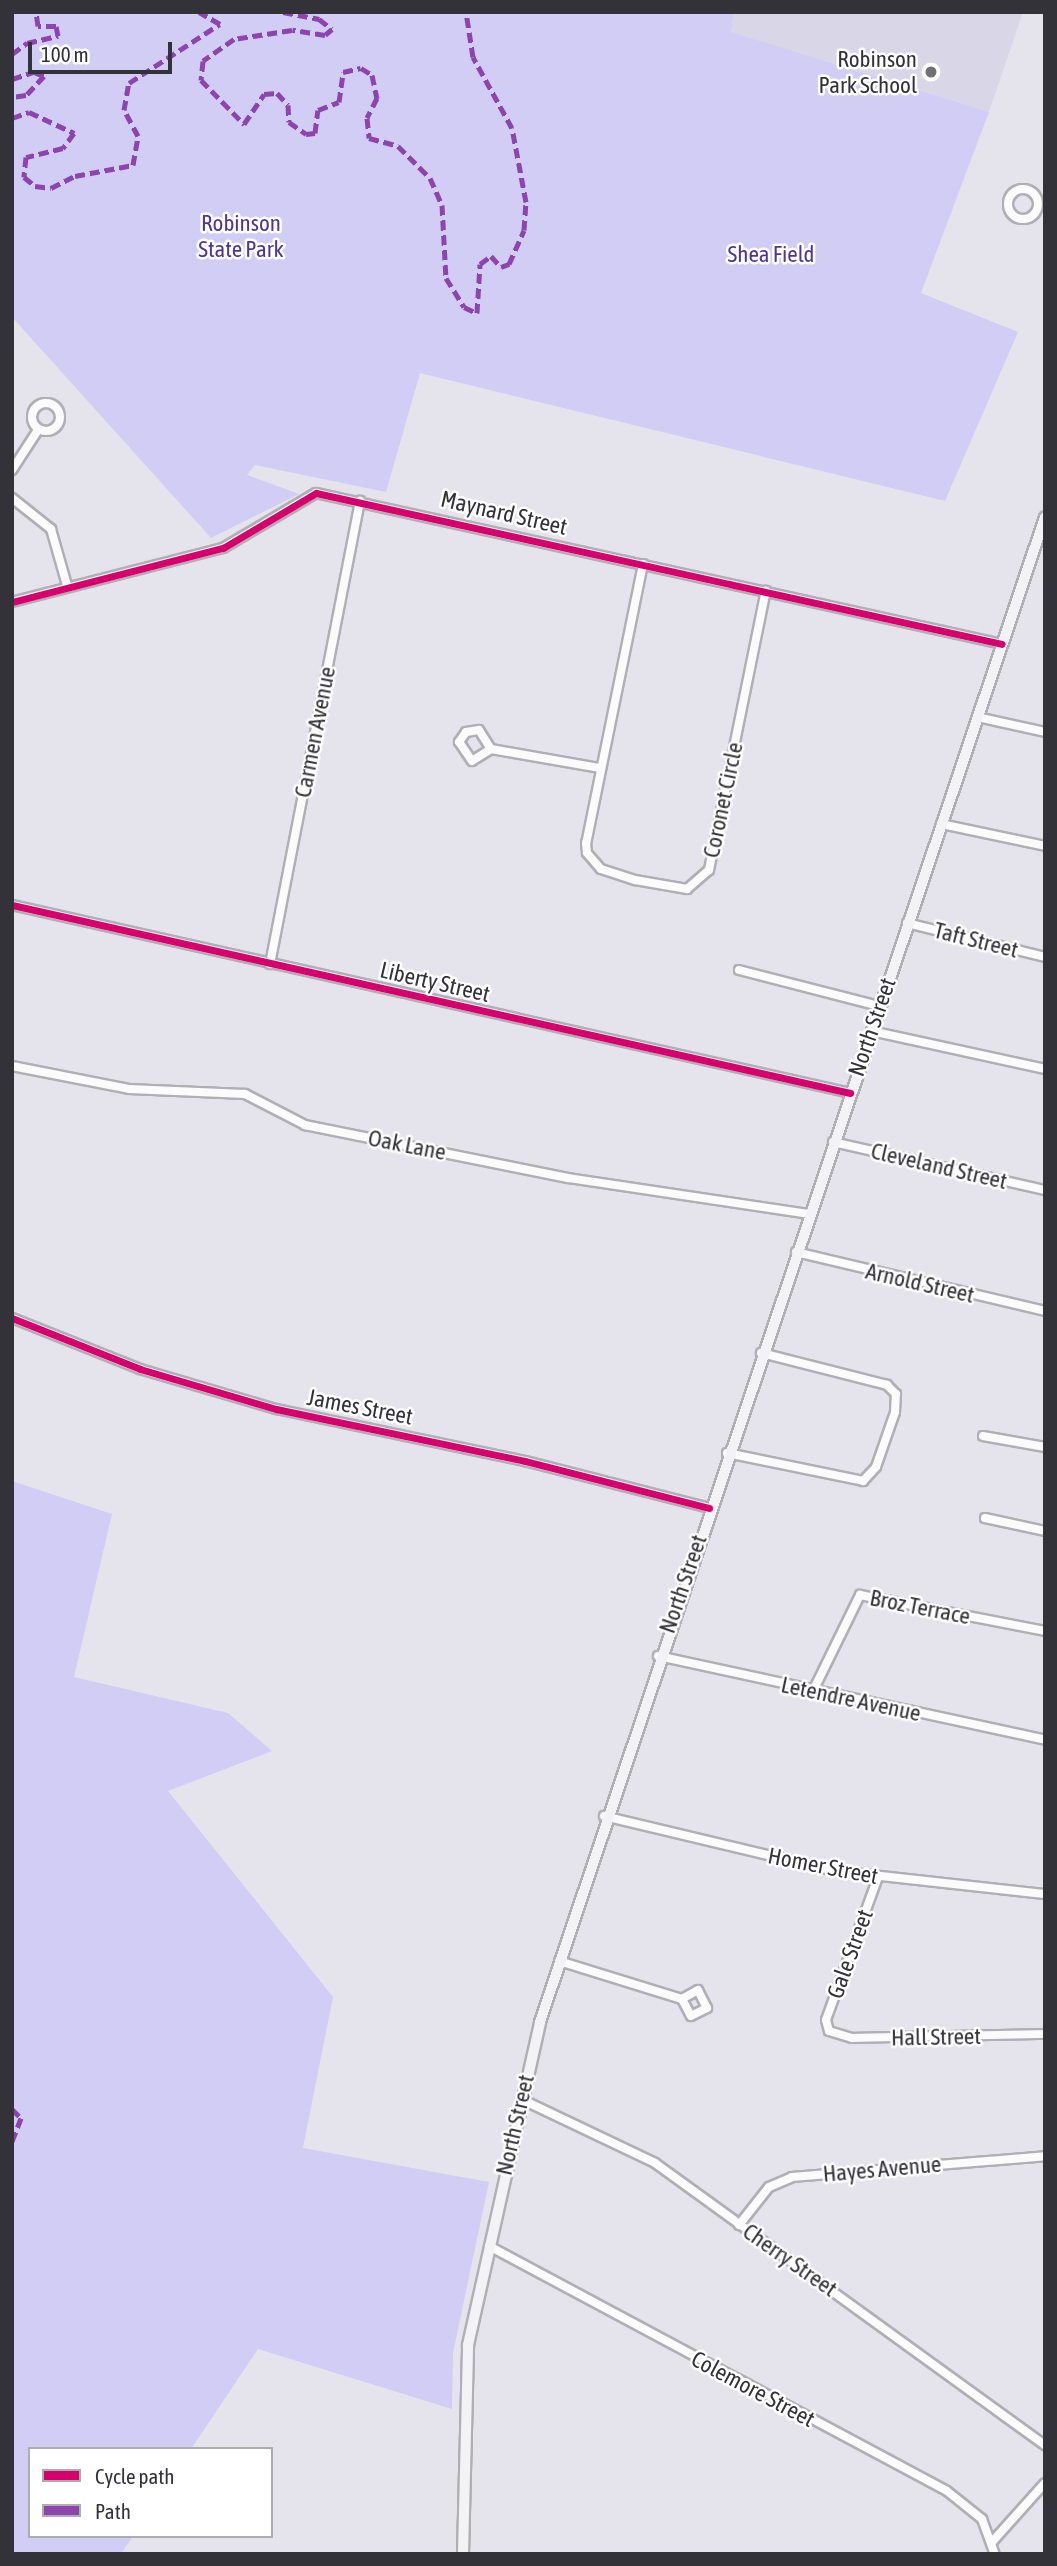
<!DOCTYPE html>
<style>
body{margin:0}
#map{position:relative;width:1057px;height:2566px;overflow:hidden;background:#e5e4ec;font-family:"Asap Condensed",sans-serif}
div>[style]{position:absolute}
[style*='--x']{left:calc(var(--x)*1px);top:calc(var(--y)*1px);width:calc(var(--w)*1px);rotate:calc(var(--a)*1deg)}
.built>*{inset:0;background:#d9d7e7}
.green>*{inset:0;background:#d2cdf4}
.roads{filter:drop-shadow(2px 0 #b0afb5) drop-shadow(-2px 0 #b0afb5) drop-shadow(0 2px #b0afb5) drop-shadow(0 -2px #b0afb5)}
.street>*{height:8px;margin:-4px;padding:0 4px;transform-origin:4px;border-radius:4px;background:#fbfbfc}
.street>.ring{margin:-4px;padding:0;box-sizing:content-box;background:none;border:8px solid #fbfbfc;border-radius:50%}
.secondary>*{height:10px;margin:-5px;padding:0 5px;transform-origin:5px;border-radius:5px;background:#f3f2f7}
.quiet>*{height:5px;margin-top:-2.5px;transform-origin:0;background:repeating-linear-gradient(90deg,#8e44ad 0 10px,transparent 0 15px)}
.cycleway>*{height:7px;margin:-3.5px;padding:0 3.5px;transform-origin:3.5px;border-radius:3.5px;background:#d6006c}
.dots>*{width:19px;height:19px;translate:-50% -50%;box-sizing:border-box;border:4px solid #fff;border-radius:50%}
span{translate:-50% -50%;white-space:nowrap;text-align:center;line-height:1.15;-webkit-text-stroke:5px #fff;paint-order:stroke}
.poi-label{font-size:23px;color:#333238}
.right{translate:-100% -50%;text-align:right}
.park-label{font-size:23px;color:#4e3694}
.street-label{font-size:23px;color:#333238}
.frame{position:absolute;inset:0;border:14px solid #333238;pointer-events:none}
.legend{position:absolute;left:28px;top:2447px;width:245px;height:91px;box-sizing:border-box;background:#fff;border:2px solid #adadaf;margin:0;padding:9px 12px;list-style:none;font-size:21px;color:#333238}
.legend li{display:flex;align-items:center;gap:14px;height:35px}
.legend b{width:35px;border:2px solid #adadaf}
.scale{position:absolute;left:28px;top:42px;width:144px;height:32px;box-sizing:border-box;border:4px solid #333238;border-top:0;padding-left:9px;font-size:21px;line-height:24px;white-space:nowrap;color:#333238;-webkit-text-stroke:5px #fff;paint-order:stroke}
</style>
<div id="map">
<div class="built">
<div style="clip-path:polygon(734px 12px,1023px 12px,989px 112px,730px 32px)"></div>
</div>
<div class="green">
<div style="clip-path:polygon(12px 12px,734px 12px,731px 32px,989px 112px,921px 293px,1018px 332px,945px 501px,420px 373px,386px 492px,255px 465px,247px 475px,299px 494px,211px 538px,12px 317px)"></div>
<div style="clip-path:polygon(12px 1481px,112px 1514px,74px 1677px,228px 1713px,272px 1751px,168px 1791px,333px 1997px,303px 2148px,489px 2182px,453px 2353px,452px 2409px,258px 2349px,191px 2449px,30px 2449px,30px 2536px,133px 2536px,121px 2554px,12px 2554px)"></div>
</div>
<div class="roads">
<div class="street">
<div class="ring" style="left:1008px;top:189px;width:22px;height:22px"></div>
<div class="ring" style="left:32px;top:403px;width:20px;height:20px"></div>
<div style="--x:12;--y:470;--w:48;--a:-57"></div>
<div style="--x:12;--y:498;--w:50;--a:38.5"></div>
<div style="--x:51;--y:529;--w:58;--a:74.1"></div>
<div style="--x:643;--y:564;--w:285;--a:101.5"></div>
<div style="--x:586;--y:843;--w:10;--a:84"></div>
<div style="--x:587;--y:853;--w:21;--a:49"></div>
<div style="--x:601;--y:869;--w:36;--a:18"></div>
<div style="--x:635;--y:880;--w:53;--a:9.8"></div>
<div style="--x:687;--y:889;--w:29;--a:-41"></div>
<div style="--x:709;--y:870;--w:285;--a:-78.5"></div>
<div style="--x:12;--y:602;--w:218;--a:-14.4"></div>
<div style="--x:223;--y:548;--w:108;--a:-30.6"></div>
<div style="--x:316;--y:493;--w:702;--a:12.41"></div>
<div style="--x:977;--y:717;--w:70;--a:12.4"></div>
<div style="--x:491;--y:749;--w:22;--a:148"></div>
<div style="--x:472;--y:761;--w:23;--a:-124"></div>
<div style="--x:459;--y:742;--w:12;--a:-55"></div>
<div style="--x:466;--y:732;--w:13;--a:-9"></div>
<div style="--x:479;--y:730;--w:22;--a:58"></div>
<div style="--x:491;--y:749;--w:111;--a:9.9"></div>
<div style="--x:941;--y:824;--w:106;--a:11.9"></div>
<div style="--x:12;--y:905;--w:859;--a:12.64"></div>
<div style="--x:907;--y:923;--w:142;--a:13.8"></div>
<div style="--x:270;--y:964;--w:472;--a:-79"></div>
<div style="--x:739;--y:970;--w:145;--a:14.4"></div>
<div style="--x:871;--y:1031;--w:178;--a:12.3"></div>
<div style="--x:12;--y:1066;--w:119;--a:11.1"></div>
<div style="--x:129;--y:1089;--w:116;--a:2.5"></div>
<div style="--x:245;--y:1094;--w:68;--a:27.3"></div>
<div style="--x:305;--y:1125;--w:268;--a:11.4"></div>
<div style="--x:568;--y:1178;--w:244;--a:8.5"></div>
<div style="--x:833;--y:1142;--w:217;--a:12.8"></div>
<div style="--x:796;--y:1252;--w:256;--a:13.3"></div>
<div style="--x:12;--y:1318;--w:138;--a:21.7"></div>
<div style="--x:140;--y:1369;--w:142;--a:16.4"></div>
<div style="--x:276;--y:1409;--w:254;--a:11.8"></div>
<div style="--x:525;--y:1461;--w:190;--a:14.3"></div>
<div style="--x:983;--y:1436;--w:63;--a:10.1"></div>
<div style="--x:727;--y:1453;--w:139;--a:11.6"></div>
<div style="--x:863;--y:1481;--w:19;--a:-47"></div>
<div style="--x:876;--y:1467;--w:58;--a:-70.9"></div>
<div style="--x:895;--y:1412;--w:18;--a:-87"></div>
<div style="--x:896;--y:1394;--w:13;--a:-135"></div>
<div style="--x:887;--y:1385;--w:130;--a:-165.7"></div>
<div style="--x:985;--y:1518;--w:61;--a:12.2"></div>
<div style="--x:658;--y:1656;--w:396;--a:12.2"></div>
<div style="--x:813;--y:1691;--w:107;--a:-63.9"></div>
<div style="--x:860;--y:1595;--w:188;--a:11"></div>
<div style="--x:604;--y:1816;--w:237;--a:13.4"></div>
<div style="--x:835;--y:1871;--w:211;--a:6.3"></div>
<div style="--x:878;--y:1877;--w:152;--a:110"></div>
<div style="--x:826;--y:2020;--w:11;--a:75"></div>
<div style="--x:829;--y:2031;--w:24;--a:17"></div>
<div style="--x:852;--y:2038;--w:193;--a:-1.2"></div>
<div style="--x:559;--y:1961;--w:129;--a:17.2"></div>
<div style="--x:682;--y:1999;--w:19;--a:62"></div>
<div style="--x:691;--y:2016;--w:18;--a:-27"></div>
<div style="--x:707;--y:2008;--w:20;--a:-117"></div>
<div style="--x:698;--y:1990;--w:18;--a:151"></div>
<div style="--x:521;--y:2099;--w:148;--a:25.5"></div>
<div style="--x:655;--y:2163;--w:481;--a:35.9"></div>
<div style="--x:739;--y:2225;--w:48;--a:-51.7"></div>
<div style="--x:769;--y:2187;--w:25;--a:-23"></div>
<div style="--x:792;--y:2177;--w:254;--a:-4.7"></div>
<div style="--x:489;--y:2246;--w:519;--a:28.14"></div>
<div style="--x:947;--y:2491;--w:45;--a:38.7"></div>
<div style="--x:982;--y:2519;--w:37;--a:70"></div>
<div style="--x:992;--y:2542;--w:79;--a:-48.1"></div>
</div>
<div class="secondary">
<div style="--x:463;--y:2554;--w:209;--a:-88.6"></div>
<div style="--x:468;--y:2345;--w:331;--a:-77.4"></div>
<div style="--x:540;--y:2022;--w:1587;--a:-71.45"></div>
</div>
</div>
<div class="quiet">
<div style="--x:283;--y:12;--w:37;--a:11"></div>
<div style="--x:319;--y:19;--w:16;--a:38"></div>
<div style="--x:332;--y:29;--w:9;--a:139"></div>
<div style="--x:325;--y:35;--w:33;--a:-171"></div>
<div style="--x:292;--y:30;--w:59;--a:171.2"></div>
<div style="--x:234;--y:39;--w:38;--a:145"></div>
<div style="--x:203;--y:61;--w:19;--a:96"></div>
<div style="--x:201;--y:80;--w:62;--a:45.7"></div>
<div style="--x:244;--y:124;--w:36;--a:-56"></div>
<div style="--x:264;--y:94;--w:13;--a:-4"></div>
<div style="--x:277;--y:93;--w:16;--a:47"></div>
<div style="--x:288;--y:105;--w:17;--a:87"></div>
<div style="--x:289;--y:122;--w:21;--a:35"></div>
<div style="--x:306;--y:134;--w:9;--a:-6"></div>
<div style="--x:315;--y:133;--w:23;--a:-83"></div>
<div style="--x:318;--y:110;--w:22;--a:-21"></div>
<div style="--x:339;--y:102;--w:30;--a:-82"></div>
<div style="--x:343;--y:72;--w:18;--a:-13"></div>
<div style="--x:361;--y:68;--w:13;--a:32"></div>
<div style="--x:372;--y:75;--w:24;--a:78"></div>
<div style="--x:377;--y:98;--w:22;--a:117"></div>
<div style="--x:367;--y:118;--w:20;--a:84"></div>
<div style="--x:369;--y:138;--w:30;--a:15"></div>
<div style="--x:398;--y:146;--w:45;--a:45"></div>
<div style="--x:430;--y:178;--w:30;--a:66"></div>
<div style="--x:442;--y:205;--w:73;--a:86.9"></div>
<div style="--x:446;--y:278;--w:34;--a:58"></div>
<div style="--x:464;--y:307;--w:14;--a:25"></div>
<div style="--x:477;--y:313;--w:49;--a:-86.5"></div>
<div style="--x:480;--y:264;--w:14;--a:-36"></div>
<div style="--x:491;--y:256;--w:15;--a:48"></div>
<div style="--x:501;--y:267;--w:9;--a:-21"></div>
<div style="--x:509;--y:264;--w:37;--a:-66"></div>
<div style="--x:524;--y:230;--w:28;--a:-86"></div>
<div style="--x:526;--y:202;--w:75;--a:-100.7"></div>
<div style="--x:512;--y:128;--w:81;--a:-118.8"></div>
<div style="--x:473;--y:57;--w:46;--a:-98.8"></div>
<div style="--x:12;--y:54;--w:19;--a:-36"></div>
<div style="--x:27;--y:43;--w:32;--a:-13"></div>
<div style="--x:58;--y:36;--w:10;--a:-101"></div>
<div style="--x:56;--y:26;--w:18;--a:180"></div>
<div style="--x:38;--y:26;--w:14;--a:-98"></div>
<div style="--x:12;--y:79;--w:23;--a:-18"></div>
<div style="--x:34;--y:72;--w:11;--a:22"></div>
<div style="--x:44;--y:76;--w:26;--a:133"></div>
<div style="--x:26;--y:95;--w:14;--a:172"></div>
<div style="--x:12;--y:118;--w:18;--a:-19"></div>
<div style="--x:29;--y:112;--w:50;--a:25"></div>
<div style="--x:74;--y:133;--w:19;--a:126"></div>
<div style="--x:63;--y:148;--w:38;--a:166"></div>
<div style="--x:26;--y:157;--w:20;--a:96"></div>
<div style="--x:24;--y:177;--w:14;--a:39"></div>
<div style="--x:35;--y:186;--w:16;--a:7"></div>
<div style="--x:51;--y:188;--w:27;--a:-27"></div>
<div style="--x:75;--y:176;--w:59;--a:-10.7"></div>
<div style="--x:133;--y:165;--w:29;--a:-80"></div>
<div style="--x:138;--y:136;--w:30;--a:-118"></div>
<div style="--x:124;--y:110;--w:27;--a:-80"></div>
<div style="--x:129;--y:83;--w:108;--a:-33"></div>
<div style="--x:220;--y:24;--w:24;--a:-150"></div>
<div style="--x:12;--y:2109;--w:13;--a:45"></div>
<div style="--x:21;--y:2118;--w:25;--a:111"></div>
</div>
<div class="cycleway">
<div style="--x:12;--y:602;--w:218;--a:-14.4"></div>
<div style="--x:223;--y:548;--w:108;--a:-30.6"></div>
<div style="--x:316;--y:493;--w:702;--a:12.41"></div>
<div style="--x:12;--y:905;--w:859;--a:12.64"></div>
<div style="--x:12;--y:1318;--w:138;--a:21.7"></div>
<div style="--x:140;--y:1369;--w:142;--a:16.4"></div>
<div style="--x:276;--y:1409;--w:254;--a:11.8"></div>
<div style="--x:525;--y:1461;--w:190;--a:14.3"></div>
</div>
<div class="dots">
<div style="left:931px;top:72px;background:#717077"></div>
</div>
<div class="poi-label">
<span class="right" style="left:917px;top:72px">Robinson<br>Park School</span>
</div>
<div class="park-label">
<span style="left:241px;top:236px">Robinson<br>State Park</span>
<span style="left:771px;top:254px">Shea Field</span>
</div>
<div class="street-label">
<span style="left:504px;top:513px;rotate:13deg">Maynard Street</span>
<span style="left:315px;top:732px;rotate:-79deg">Carmen Avenue</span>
<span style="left:723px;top:800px;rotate:-78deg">Coronet Circle</span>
<span style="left:976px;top:940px;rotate:14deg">Taft Street</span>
<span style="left:435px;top:982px;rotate:13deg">Liberty Street</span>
<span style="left:872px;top:1027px;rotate:-71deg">North Street</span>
<span style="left:407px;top:1145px;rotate:11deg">Oak Lane</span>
<span style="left:939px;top:1166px;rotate:13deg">Cleveland Street</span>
<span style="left:920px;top:1283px;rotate:13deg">Arnold Street</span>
<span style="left:360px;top:1407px;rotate:11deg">James Street</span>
<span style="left:683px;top:1584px;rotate:-71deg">North Street</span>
<span style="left:920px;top:1607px;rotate:11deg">Broz Terrace</span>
<span style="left:851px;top:1699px;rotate:12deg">Letendre Avenue</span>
<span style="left:823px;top:1866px;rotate:11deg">Homer Street</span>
<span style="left:850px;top:1954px;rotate:-70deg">Gale Street</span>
<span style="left:936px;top:2037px;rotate:-1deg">Hall Street</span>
<span style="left:515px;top:2125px;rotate:-77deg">North Street</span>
<span style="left:882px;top:2169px;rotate:-5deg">Hayes Avenue</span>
<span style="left:790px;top:2260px;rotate:35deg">Cherry Street</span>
<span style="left:753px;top:2389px;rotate:28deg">Colemore Street</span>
</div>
<div class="frame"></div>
<ul class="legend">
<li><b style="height:9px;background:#d6006c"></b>Cycle path</li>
<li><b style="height:9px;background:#8e44ad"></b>Path</li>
</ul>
<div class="scale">100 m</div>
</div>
